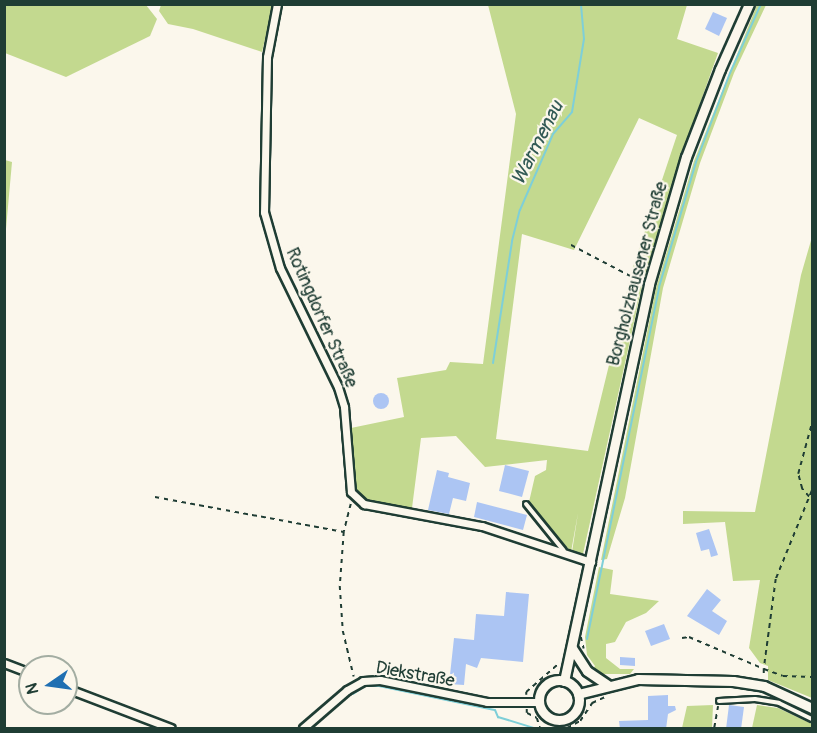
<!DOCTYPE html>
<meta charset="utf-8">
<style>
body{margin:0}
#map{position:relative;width:817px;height:733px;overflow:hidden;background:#fbf7ec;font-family:Pangolin,sans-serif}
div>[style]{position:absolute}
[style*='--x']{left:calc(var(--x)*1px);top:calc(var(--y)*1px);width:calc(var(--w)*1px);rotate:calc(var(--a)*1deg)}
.green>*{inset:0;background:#c3d98f}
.stream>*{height:2px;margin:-1px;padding:0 1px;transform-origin:1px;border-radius:1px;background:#7ecfd8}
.building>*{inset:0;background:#acc5f3}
.round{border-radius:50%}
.path>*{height:1.5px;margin-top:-0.75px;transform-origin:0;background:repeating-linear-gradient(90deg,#1f3d34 0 4.5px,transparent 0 9px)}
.roads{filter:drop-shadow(2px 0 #1f3d34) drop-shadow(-2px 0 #1f3d34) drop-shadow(0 2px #1f3d34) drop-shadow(0 -2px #1f3d34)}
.lane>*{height:4px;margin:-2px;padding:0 2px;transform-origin:2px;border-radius:2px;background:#fbf7ec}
.street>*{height:7px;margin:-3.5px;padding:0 3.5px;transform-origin:3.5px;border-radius:3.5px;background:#fbf7ec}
.secondary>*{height:9px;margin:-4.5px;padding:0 4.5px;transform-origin:4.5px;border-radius:4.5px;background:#fbf7ec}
.secondary>.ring{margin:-4.5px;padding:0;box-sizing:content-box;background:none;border:9px solid #fbf7ec;border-radius:50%}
span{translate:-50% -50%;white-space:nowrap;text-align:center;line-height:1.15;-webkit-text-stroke:4.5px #fbf7ec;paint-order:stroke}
.street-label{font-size:18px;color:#1f3d34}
.water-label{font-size:20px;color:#325a55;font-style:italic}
.frame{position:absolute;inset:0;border:6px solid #1f3d34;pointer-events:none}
.north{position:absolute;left:18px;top:655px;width:60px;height:60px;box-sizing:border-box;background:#fbf7ec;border:2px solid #a3ada2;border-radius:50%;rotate:257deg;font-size:16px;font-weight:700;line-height:24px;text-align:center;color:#1f3d34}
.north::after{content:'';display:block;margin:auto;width:21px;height:27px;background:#1f6fb2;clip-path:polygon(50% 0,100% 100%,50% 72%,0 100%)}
</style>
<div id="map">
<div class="green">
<div style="clip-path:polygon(4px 5px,146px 5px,157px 19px,150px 36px,66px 77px,5px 53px)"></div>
<div style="clip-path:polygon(161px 5px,273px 5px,262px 52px,193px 29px,168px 24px,159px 11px)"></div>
<div style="clip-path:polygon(488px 5px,687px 5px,677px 39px,718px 53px,687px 140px,644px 278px,631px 273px,677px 135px,639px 118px,574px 250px,522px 234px,496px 439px,588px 451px,630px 279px,642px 286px,583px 554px,572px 552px,578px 513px,571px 552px,529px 502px,535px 476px,546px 470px,547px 460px,485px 467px,456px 436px,421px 438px,412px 508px,361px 499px,352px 484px,351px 428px,404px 417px,397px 378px,446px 370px,450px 362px,483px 364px,516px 114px)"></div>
<div style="clip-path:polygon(757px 5px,766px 5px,734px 73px,700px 163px,663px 288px,625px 498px,607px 559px,601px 560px,656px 288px,694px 161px)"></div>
<div style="clip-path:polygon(5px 160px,12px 162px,5px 240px,4px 160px)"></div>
<div style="clip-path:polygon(812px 237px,812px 698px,768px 680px,768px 666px,760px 663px,749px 648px,760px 580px,733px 581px,725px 522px,683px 524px,683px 511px,755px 512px,801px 275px)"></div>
<div style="clip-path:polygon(599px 567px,613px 570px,610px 594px,659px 601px,646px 613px,626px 622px,615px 642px,606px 644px,606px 658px,620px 669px,634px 669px,630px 674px,599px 674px,593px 670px,595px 666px,587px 655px,585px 637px)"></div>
<div style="clip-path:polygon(713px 705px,712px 728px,682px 728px,687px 706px)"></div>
<div style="clip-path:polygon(757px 705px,778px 708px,812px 724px,812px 728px,752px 728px)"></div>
</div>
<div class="stream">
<div style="--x:493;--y:363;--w:123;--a:-81.1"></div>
<div style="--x:512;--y:241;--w:32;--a:-76"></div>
<div style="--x:520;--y:210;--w:83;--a:-66.5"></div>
<div style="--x:553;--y:134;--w:29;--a:-49"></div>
<div style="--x:572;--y:112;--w:74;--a:-80.7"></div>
<div style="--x:584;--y:39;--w:35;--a:-95"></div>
<div style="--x:587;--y:639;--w:359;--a:-78.4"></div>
<div style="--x:659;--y:287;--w:130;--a:-73.5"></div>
<div style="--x:696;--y:162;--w:95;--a:-69.1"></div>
<div style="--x:730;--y:73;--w:76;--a:-65.8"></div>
<div style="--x:353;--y:694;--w:14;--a:-34"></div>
<div style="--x:365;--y:686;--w:14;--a:0"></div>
<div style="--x:379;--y:686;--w:118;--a:11.7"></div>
<div style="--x:495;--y:710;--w:8;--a:67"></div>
<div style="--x:498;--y:717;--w:38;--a:17"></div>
</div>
<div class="building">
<div style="clip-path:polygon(713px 12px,727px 18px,719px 36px,705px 29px)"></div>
<div class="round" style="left:373px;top:393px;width:16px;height:16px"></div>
<div style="clip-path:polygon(505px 465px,529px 471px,522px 497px,499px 491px)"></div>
<div style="clip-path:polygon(437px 470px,449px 473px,448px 477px,470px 483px,466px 501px,453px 498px,449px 514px,428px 510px)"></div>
<div style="clip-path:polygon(477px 502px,527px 515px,523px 530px,474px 517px)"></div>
<div style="clip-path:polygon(709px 529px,718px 555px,711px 557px,709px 549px,701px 551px,696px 533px)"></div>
<div style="clip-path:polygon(707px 589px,721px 600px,712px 611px,727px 621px,719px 635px,687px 616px)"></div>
<div style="clip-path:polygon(506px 592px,529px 594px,523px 662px,481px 658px,477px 668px,466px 664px,464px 685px,449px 684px,454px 638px,474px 640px,476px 614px,504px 616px)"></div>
<div style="clip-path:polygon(664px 624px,670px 639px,651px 646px,645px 631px)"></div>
<div style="clip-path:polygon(620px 657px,635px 658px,635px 666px,620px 665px)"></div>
<div style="clip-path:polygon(668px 695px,668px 706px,675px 706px,676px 710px,668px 714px,666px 729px,620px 729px,619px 721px,648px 720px,648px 696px)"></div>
<div style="clip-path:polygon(729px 705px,744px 707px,741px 729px,726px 729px)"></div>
</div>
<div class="path">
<div style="--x:571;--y:245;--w:78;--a:27.6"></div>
<div style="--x:812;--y:491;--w:95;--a:112.2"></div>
<div style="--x:776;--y:579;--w:91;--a:97.6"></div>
<div style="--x:764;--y:669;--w:20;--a:20"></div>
<div style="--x:783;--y:676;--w:29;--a:2"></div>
<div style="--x:155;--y:497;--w:192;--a:10.5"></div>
<div style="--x:809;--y:497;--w:11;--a:-131"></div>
<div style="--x:802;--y:489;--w:16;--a:-105"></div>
<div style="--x:798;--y:474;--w:54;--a:-74.9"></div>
<div style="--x:351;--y:504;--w:29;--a:104"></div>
<div style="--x:344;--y:532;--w:54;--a:94.2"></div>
<div style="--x:340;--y:586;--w:45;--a:86.2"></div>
<div style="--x:343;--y:631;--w:47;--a:76.6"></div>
<div style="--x:581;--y:637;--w:12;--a:76"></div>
<div style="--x:682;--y:638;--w:7;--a:-8"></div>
<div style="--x:689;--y:637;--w:82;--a:23.1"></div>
<div style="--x:764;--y:669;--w:9;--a:90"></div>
<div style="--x:526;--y:695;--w:3;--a:-90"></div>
<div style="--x:526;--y:692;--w:41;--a:-41.1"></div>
<div style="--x:527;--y:709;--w:4;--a:90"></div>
<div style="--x:527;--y:713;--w:11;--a:27"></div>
<div style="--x:537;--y:718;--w:10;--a:73"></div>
<div style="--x:567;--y:728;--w:15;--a:-28"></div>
<div style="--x:580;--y:721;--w:22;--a:-56"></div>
<div style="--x:592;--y:703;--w:17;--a:-25"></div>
<div style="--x:714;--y:728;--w:22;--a:-80"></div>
</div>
<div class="roads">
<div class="lane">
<div style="--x:526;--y:504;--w:60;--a:51"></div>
<div style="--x:719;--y:701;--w:36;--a:-3"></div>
<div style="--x:755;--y:699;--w:24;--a:9"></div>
<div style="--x:779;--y:703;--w:37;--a:26"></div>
</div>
<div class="street">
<div style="--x:277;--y:4;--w:54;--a:100.7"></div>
<div style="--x:267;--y:57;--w:155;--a:91.1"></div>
<div style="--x:264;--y:212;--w:58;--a:74.1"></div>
<div style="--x:280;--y:268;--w:132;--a:64"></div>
<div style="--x:338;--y:387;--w:21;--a:73"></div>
<div style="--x:344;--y:407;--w:85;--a:85.3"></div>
<div style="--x:351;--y:492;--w:18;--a:43"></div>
<div style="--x:364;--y:504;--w:120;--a:10.6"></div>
<div style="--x:482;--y:526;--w:115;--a:18.3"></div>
<div style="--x:4;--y:663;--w:28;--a:21"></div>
<div style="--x:66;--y:688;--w:112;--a:20.9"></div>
<div style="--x:303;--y:728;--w:58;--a:-40.8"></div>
<div style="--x:347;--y:690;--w:18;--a:-29"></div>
<div style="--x:363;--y:681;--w:17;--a:-3"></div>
<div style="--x:380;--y:680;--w:109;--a:11.6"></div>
<div style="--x:487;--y:702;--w:52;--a:0"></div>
</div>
<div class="secondary">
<div style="--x:572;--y:648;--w:27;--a:57"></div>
<div style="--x:587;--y:671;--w:25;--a:34"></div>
<div class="ring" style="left:539px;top:680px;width:31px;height:31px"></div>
<div style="--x:564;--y:681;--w:406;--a:-77.9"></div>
<div style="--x:649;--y:284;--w:132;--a:-73.8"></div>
<div style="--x:686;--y:157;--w:94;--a:-68.9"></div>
<div style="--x:720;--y:69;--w:71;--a:-66"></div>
<div style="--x:578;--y:694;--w:62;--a:-14"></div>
<div style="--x:638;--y:679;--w:95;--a:1.2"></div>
<div style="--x:733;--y:681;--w:31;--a:9"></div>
<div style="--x:764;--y:686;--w:53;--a:24.6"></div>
</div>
</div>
<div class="street-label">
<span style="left:638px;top:274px;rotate:-75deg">Borgholzhausener Straße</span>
<span style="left:321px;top:318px;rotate:66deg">Rotingdorfer Straße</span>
<span style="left:415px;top:675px;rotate:10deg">Diekstraße</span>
</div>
<div class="water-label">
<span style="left:537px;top:143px;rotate:-63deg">Warmenau</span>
</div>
<div class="frame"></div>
<div class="north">N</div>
</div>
